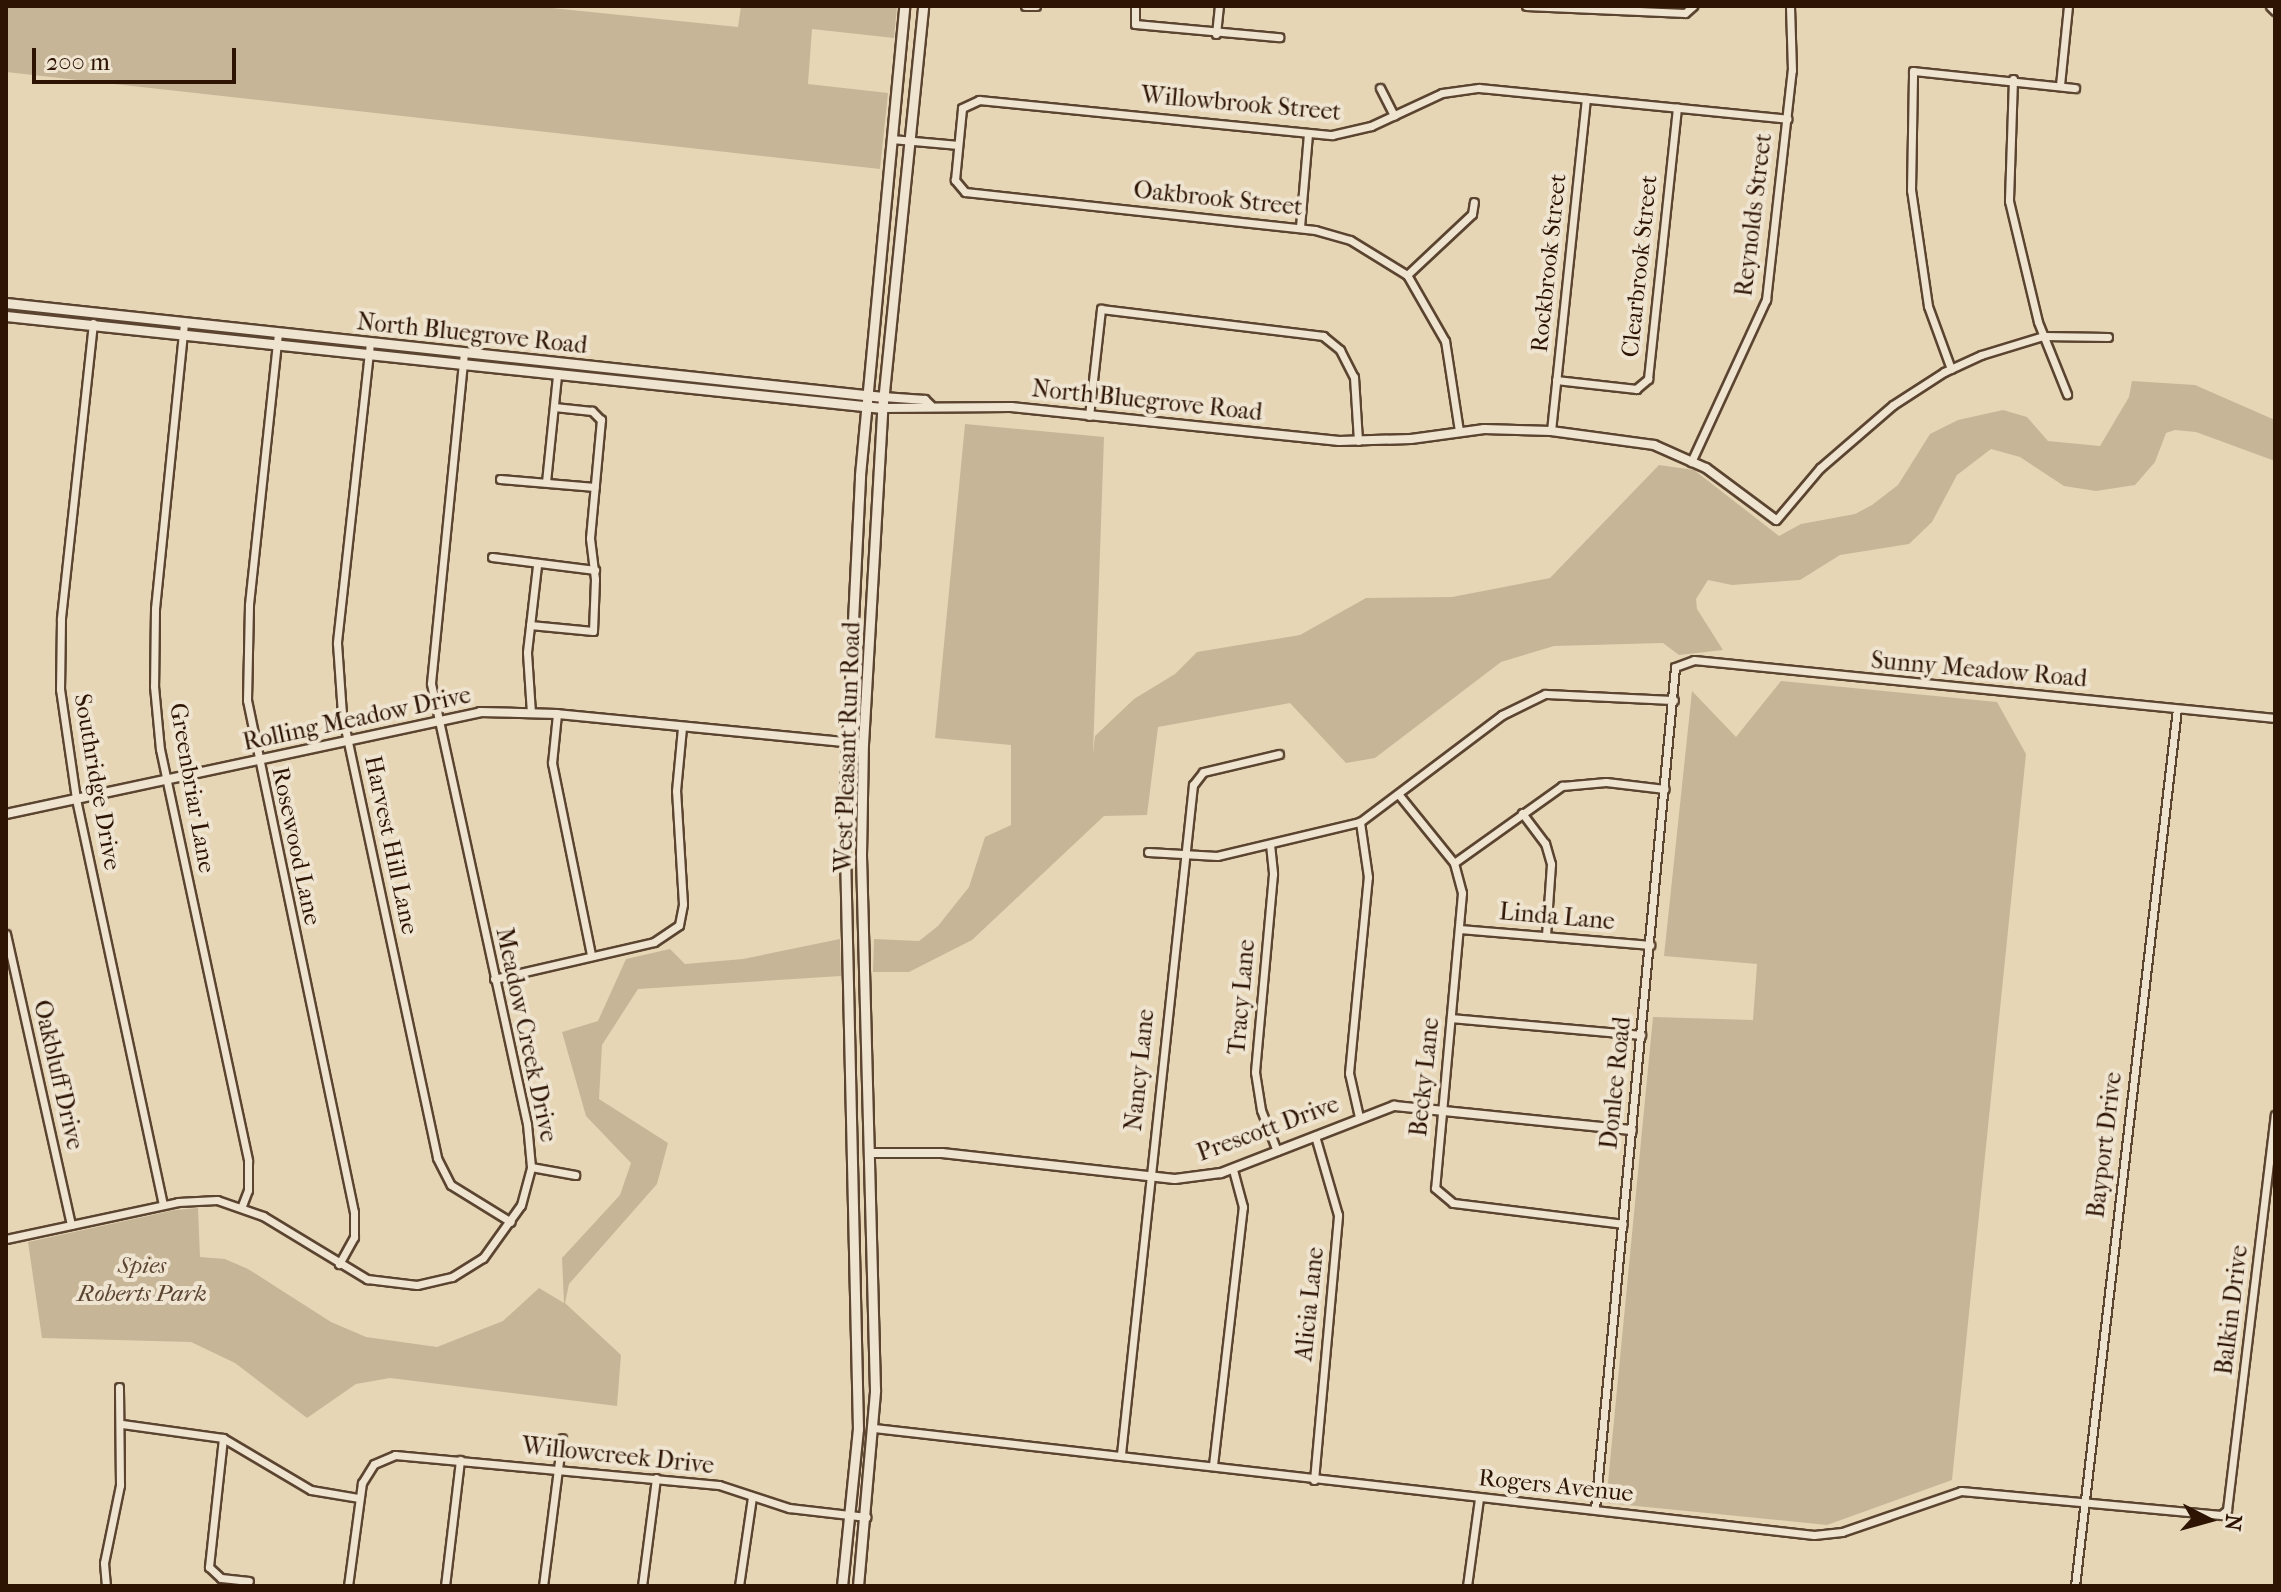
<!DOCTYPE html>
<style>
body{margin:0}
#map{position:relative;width:2281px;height:1592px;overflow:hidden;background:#e6d6b6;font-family:"IM FELL French Canon",serif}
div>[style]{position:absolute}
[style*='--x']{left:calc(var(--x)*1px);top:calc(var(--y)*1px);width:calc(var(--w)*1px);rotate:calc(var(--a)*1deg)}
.green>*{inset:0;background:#c7b598}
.roads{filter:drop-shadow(2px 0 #5b4430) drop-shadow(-2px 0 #5b4430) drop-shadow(0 2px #5b4430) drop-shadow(0 -2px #5b4430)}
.minor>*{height:7px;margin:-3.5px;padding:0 3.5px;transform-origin:3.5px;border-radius:3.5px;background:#efe4d0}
.tertiary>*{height:8px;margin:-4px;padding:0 4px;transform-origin:4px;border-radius:4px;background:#efe4d0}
.secondary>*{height:9px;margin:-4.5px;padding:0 4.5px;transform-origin:4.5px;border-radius:4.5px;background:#efe4d0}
span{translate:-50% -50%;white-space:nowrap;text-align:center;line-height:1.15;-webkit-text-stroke:8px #efe4d0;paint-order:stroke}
.street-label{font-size:24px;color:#2d1403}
.park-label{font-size:24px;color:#5b4430;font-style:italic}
.frame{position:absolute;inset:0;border:8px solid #2d1403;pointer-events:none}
.north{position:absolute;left:2169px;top:1480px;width:80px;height:80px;-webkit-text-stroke:6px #efe4d0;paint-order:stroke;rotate:96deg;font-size:22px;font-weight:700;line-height:32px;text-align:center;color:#2d1403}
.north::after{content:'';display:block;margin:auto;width:28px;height:36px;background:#2d1403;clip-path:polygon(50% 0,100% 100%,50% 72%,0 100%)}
.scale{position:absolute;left:32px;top:48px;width:204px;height:36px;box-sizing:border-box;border:4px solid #2d1403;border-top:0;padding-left:10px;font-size:24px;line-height:28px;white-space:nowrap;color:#2d1403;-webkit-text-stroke:6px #efe4d0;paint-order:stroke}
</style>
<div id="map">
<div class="green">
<div style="clip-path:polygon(6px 6px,532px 6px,738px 27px,741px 6px,897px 6px,894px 38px,812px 29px,808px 84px,888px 93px,880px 169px,6px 72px)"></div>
<div style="clip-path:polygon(2132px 381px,2195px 385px,2275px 420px,2275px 461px,2196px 432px,2175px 430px,2166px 433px,2155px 462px,2135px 485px,2096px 491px,2064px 486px,2020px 457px,1991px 449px,1957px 475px,1932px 522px,1909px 544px,1840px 555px,1800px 580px,1732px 585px,1708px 580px,1696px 599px,1697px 609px,1723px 650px,1679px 655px,1663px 643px,1554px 646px,1501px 662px,1375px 758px,1346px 763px,1290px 703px,1158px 727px,1147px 815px,1104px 816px,972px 940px,909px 972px,873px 972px,874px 939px,919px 941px,938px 926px,969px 887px,985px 837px,1011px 825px,1011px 745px,935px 738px,965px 424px,1104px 437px,1093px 753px,1095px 736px,1134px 699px,1175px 674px,1197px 652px,1300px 635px,1366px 598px,1452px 597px,1550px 578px,1659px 465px,1694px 470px,1779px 536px,1801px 524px,1855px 514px,1872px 505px,1898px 485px,1930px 434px,1958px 420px,2003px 410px,2027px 417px,2048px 441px,2100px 446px,2129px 397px)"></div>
<div style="clip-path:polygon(1781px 681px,1997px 702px,2026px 754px,1952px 1480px,1827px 1525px,1606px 1503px,1653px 1017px,1753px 1020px,1757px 964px,1664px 956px,1692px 691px,1736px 737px)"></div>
<div style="clip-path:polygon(840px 939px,841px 976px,638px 989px,602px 1045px,599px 1099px,668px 1143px,657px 1184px,569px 1284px,565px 1303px,621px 1355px,617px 1406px,390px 1378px,356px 1384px,307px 1418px,235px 1363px,191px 1342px,42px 1338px,28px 1242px,175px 1210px,198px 1208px,200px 1257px,225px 1259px,248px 1269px,331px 1322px,366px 1337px,437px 1347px,503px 1321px,539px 1288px,564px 1303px,562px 1258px,620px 1195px,631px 1163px,586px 1116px,562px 1032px,598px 1021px,626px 959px,670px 949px,685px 964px,743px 959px)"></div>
</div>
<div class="roads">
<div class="minor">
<div style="--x:1025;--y:6;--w:11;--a:0"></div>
<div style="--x:1135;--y:6;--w:18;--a:90"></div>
<div style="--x:1135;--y:24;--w:145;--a:5.2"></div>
<div style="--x:1526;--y:6;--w:159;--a:2.5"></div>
<div style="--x:1685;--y:13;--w:11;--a:-41"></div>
<div style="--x:1216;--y:34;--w:28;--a:-84"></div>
<div style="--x:2013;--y:79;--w:122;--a:91.9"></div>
<div style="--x:2009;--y:201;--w:124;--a:76.5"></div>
<div style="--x:2038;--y:322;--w:78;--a:68.1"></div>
<div style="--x:2060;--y:85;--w:79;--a:-84.2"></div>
<div style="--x:1380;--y:88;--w:31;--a:63"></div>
<div style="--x:892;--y:139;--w:66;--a:5.2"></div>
<div style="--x:1300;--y:227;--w:94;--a:-85.1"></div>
<div style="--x:1407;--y:275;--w:89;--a:-43.2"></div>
<div style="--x:1472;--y:214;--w:12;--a:-81"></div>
<div style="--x:93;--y:323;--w:298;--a:96.2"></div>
<div style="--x:61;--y:619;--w:70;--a:90.8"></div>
<div style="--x:60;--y:689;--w:111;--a:81.7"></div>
<div style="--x:76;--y:799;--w:415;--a:77.9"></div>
<div style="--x:184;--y:323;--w:287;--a:95.8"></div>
<div style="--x:155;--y:609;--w:77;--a:90.7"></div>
<div style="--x:154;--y:686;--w:63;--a:84.6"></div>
<div style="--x:160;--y:749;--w:421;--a:77.9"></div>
<div style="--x:248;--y:1161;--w:29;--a:90"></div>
<div style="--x:248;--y:1190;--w:17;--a:111"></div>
<div style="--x:278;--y:333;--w:274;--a:96.1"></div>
<div style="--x:249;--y:605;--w:95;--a:91.2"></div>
<div style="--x:247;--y:700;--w:523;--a:78.2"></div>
<div style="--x:354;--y:1212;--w:25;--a:90"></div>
<div style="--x:354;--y:1237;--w:31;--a:119"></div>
<div style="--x:370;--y:343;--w:302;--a:96.3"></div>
<div style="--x:337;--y:643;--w:71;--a:86"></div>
<div style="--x:342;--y:714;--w:454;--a:77.9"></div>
<div style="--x:437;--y:1158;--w:30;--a:63"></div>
<div style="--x:451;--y:1185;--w:70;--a:31.7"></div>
<div style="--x:1951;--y:369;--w:67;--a:-110.1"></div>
<div style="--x:1928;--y:306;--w:117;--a:-98.3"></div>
<div style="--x:1911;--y:190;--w:119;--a:-89"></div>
<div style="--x:1913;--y:71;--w:163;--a:6"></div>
<div style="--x:1556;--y:380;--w:81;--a:6.4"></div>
<div style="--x:1636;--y:389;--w:16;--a:-40"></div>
<div style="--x:1648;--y:379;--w:273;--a:-83.9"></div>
<div style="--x:1089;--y:416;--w:108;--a:-83.6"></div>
<div style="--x:1101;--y:309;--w:224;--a:6.9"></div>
<div style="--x:1323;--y:336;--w:22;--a:39"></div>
<div style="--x:1340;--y:350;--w:30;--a:63"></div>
<div style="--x:1354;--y:377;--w:64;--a:86.4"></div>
<div style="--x:1459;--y:431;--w:91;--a:-98.8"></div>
<div style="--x:1445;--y:341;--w:76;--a:-119.9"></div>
<div style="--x:1407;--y:275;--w:67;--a:-148.4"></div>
<div style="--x:1350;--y:240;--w:36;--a:-164"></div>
<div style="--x:1315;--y:230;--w:352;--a:-173.8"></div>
<div style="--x:965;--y:192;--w:16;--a:-130"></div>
<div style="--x:955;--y:180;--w:72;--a:-84.4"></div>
<div style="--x:962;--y:108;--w:19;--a:-25"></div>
<div style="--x:979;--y:100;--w:355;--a:5.7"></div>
<div style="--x:1332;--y:135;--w:40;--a:-13"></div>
<div style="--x:1371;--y:126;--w:78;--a:-24.9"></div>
<div style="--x:1442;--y:93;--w:37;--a:-8"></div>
<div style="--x:1479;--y:88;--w:310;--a:5.7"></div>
<div style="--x:1551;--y:431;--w:334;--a:-84"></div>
<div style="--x:1691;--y:462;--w:179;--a:-65.2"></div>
<div style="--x:1766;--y:300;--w:231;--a:-83.6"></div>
<div style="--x:1792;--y:70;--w:64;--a:-91.8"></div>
<div style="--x:500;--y:479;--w:95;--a:4.8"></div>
<div style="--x:546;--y:482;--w:108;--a:-84.1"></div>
<div style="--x:1776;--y:520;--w:68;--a:-49.8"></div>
<div style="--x:1820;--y:468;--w:96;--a:-40.8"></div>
<div style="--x:1893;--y:405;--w:61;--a:-32.9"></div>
<div style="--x:1944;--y:372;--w:41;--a:-24.7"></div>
<div style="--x:1981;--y:355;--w:65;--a:-17"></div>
<div style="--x:2043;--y:336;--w:65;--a:0.9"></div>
<div style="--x:492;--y:557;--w:104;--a:7.2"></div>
<div style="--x:530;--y:625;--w:63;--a:5.4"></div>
<div style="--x:593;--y:631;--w:52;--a:-87.8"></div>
<div style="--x:595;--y:579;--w:41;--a:-97"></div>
<div style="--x:590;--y:538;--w:119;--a:-84.7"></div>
<div style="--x:601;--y:420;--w:13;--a:-135"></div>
<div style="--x:592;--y:411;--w:38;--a:-174"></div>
<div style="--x:531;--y:713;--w:61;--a:-93.8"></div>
<div style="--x:527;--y:652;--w:88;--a:-83.4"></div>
<div style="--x:557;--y:714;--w:49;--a:95.8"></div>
<div style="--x:552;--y:763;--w:196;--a:78.5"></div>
<div style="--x:1399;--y:795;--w:87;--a:51"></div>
<div style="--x:1454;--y:863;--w:31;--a:75"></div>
<div style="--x:1462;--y:893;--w:296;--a:95.2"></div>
<div style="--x:1435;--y:1188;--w:23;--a:40"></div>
<div style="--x:1453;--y:1203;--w:171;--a:7"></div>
<div style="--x:1522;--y:813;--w:38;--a:53"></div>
<div style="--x:1545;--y:843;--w:22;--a:74"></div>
<div style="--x:1551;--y:864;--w:72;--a:94"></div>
<div style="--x:1270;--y:844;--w:30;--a:84"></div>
<div style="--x:1273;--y:874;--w:199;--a:95.2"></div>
<div style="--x:1255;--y:1072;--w:38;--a:81"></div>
<div style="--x:1261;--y:1110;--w:44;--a:68.7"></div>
<div style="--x:1148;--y:852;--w:69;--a:3.3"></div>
<div style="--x:1217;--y:856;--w:147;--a:-13.4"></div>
<div style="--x:1360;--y:822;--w:178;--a:-37"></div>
<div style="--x:1502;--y:715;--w:48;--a:-26"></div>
<div style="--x:1545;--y:694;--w:129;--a:2.7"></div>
<div style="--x:1454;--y:863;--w:133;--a:-35.5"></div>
<div style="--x:1562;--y:786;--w:44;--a:-5.2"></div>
<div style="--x:1606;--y:782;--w:59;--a:6.8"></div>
<div style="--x:1460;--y:929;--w:191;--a:4.8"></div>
<div style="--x:6;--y:934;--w:298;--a:77.4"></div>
<div style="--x:494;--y:979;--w:164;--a:-13"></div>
<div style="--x:654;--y:942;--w:30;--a:-34"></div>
<div style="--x:679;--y:925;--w:21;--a:-79"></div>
<div style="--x:683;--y:904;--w:113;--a:-93.5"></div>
<div style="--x:676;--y:791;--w:64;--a:-84.6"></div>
<div style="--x:1451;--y:1018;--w:191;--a:5.1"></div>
<div style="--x:1359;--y:1117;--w:45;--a:-102.8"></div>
<div style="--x:1349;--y:1073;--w:197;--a:-84.5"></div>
<div style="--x:1368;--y:877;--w:56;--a:-98.3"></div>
<div style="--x:531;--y:1167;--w:45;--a:10.3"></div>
<div style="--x:6;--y:1239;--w:176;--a:-12.1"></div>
<div style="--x:178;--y:1202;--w:39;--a:-3"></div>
<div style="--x:217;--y:1200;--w:49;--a:19.2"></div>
<div style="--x:263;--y:1216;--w:122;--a:31.2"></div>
<div style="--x:367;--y:1279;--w:50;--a:6.8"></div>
<div style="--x:417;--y:1285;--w:36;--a:-13"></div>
<div style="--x:452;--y:1277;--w:36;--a:-32"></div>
<div style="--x:483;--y:1258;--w:65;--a:-54.4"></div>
<div style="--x:521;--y:1205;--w:39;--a:-75"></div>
<div style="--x:531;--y:1167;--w:43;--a:-95.3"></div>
<div style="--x:527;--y:1124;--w:451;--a:-102.3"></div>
<div style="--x:431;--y:683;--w:332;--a:-84.3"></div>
<div style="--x:122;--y:1424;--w:102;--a:7.9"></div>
<div style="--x:223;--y:1438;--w:102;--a:30.6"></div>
<div style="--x:311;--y:1490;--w:49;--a:9.5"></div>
<div style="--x:874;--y:1428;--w:946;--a:6.49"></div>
<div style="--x:1814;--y:1535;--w:28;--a:-6"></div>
<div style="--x:1842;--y:1532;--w:126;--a:-19"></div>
<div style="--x:1961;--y:1491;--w:261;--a:5.3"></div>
<div style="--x:2221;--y:1515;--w:8;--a:-40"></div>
<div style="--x:2227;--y:1510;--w:398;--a:-83.1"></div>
<div style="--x:223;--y:1438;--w:130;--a:96.2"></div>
<div style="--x:209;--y:1567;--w:16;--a:43"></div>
<div style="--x:221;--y:1578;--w:28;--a:6"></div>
<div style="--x:1121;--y:1454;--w:673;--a:-83.86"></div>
<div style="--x:1193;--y:785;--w:16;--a:-52"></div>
<div style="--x:1203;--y:772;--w:78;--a:-13.3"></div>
<div style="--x:1213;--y:1465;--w:260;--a:-83.4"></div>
<div style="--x:1243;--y:1207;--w:39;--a:-105"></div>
<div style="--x:1314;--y:1480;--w:266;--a:-84.8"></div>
<div style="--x:1338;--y:1215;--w:82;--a:-106.2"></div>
<div style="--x:1595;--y:1509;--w:846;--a:-84.57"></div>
<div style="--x:1675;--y:667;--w:20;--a:-20"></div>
<div style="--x:1694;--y:660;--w:584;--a:5.7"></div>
<div style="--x:106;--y:1586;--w:23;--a:-95"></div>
<div style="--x:104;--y:1563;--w:80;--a:-78.4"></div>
<div style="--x:120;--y:1485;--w:98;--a:-90.6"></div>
<div style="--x:348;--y:1586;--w:104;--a:-82.3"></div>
<div style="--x:362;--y:1483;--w:22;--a:-58"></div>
<div style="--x:374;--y:1464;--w:23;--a:-23"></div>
<div style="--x:395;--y:1455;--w:325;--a:5.3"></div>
<div style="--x:719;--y:1485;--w:74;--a:18.2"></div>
<div style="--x:789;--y:1508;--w:78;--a:6.7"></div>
<div style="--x:445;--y:1586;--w:127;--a:-83.2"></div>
<div style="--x:543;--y:1586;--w:149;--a:-82.7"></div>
<div style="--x:642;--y:1586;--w:109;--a:-82.6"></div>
<div style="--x:739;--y:1586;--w:90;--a:-81.7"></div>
<div style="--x:1467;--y:1586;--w:89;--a:-82.2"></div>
<div style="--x:2075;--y:1586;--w:883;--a:-83.37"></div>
</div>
<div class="tertiary">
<div style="--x:883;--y:397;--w:42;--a:4.1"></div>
<div style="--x:925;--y:400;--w:8;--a:45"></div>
<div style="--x:882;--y:408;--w:129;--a:-0.4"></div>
<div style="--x:1011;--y:407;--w:330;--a:5.9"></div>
<div style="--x:1339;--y:441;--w:72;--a:-1.6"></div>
<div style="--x:1411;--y:439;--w:74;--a:-7.8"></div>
<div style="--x:1484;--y:429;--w:67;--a:1.7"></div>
<div style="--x:1551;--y:431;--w:104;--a:7.7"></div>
<div style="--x:1654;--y:445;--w:57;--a:23.9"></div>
<div style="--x:1706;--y:468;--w:87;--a:36.6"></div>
<div style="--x:6;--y:814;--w:485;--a:-12.1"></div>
<div style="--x:480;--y:712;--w:77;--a:1.5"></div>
<div style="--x:557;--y:714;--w:307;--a:5.6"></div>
<div style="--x:869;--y:1153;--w:73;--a:0"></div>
<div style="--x:942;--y:1153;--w:234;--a:6.4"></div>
<div style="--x:1175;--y:1179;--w:46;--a:-7.4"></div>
<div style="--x:1221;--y:1173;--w:186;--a:-21.2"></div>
<div style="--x:1394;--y:1106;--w:239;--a:5.8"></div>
</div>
<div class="secondary">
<div style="--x:2271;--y:6;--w:6;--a:45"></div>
<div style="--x:6;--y:303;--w:882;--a:6.12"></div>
<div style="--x:6;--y:316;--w:881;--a:6"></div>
<div style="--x:842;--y:1586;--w:158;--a:-84.2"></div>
<div style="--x:858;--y:1429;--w:624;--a:-91.29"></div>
<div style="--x:844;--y:805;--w:330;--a:-87.2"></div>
<div style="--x:860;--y:475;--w:471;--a:-84.6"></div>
<div style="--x:858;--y:1586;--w:197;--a:-85"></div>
<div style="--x:875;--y:1390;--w:535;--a:-91.5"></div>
<div style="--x:861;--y:855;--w:111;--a:-89"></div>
<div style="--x:863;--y:744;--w:343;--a:-86.7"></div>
<div style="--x:883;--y:402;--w:398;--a:-84.2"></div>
</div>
</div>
<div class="street-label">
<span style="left:1241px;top:104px;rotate:5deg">Willowbrook Street</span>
<span style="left:1218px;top:199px;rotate:6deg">Oakbrook Street</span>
<span style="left:1754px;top:215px;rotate:-83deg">Reynolds Street</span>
<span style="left:1549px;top:263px;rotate:-84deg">Rockbrook Street</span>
<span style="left:1640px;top:266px;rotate:-84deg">Clearbrook Street</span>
<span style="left:472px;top:334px;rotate:6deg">North Bluegrove Road</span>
<span style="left:1147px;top:401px;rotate:6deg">North Bluegrove Road</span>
<span style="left:1979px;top:670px;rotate:5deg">Sunny Meadow Road</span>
<span style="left:357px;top:719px;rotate:-12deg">Rolling Meadow Drive</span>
<span style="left:848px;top:747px;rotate:-88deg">West Pleasant Run Road</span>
<span style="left:97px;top:782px;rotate:80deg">Southridge Drive</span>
<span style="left:192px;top:788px;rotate:80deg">Greenbriar Lane</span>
<span style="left:391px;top:845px;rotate:78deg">Harvest Hill Lane</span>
<span style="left:296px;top:846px;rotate:78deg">Rosewood Lane</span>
<span style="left:1557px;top:917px;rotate:5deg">Linda Lane</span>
<span style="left:1242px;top:997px;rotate:-85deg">Tracy Lane</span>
<span style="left:526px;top:1035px;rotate:78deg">Meadow Creek Drive</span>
<span style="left:1140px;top:1070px;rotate:-84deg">Nancy Lane</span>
<span style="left:58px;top:1075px;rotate:77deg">Oakbluff Drive</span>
<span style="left:1425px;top:1077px;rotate:-84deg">Becky Lane</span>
<span style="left:1616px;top:1083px;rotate:-84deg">Donlee Road</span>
<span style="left:1268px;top:1129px;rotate:-20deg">Prescott Drive</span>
<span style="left:2105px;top:1145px;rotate:-83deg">Bayport Drive</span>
<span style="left:1310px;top:1304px;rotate:-84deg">Alicia Lane</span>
<span style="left:2232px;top:1310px;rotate:-83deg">Balkin Drive</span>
<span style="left:618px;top:1456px;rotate:6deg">Willowcreek Drive</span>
<span style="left:1556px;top:1486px;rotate:6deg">Rogers Avenue</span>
</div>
<div class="park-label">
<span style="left:142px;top:1280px">Spies<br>Roberts Park</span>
</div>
<div class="frame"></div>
<div class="north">N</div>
<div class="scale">200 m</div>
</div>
